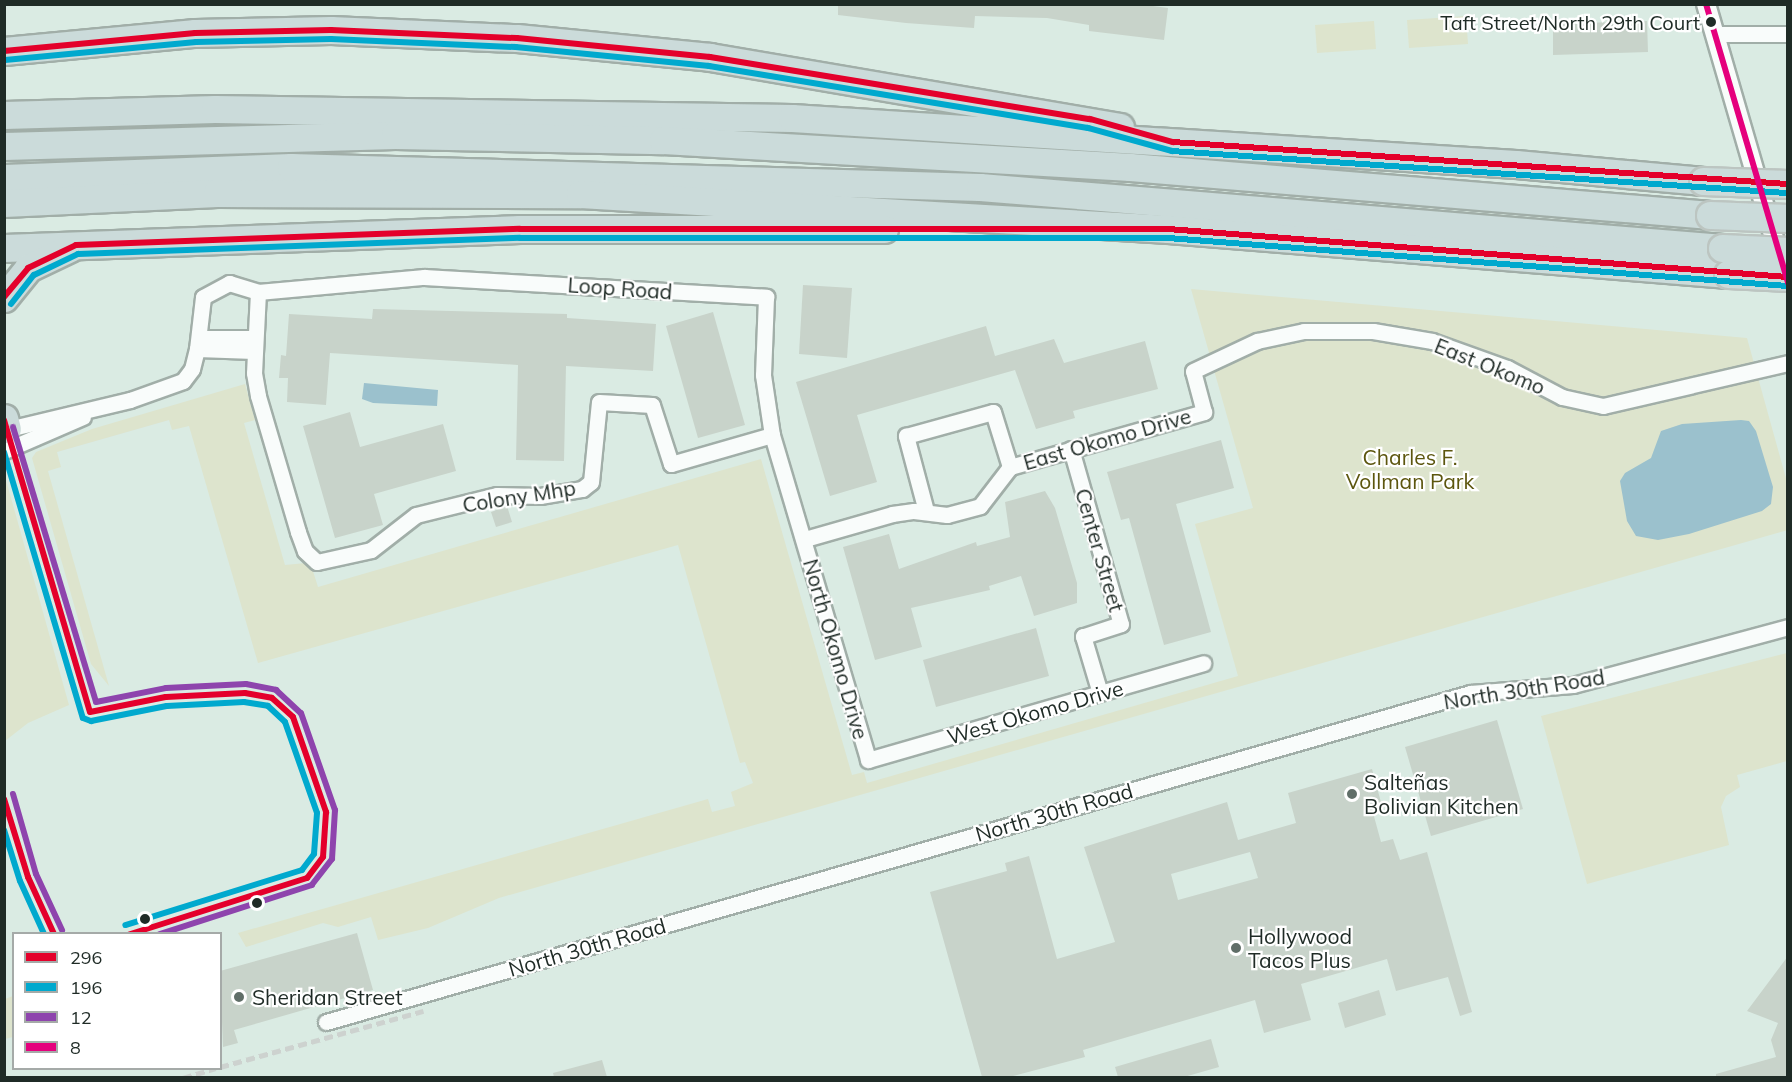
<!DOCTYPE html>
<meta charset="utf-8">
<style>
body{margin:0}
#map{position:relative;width:1792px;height:1082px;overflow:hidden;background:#daebe3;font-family:Mulish,sans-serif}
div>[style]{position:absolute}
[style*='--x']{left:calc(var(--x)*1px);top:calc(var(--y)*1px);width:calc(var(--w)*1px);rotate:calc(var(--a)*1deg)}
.green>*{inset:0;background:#dde4cd}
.water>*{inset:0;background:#9bc1cd}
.building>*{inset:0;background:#c8d3ca}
.roads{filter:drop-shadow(2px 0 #a1aea8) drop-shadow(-2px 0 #a1aea8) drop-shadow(0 2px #a1aea8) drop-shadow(0 -2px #a1aea8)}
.minor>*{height:15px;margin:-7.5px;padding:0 7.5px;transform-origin:7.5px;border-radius:7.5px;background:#f9fcfb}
.tertiary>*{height:18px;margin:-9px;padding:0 9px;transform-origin:9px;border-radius:9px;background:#f9fcfb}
.motorway>*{height:27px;margin:-13.5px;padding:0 13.5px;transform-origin:13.5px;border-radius:13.5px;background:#cbdbda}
.rail>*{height:4.5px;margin-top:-2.25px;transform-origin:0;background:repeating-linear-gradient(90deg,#cdd2cf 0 9px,transparent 0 13.5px)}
.bridges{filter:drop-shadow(2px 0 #bcc5c1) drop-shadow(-2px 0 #bcc5c1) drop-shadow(0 2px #bcc5c1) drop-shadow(0 -2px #bcc5c1)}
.motorway-bridge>*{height:27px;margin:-13.5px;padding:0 13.5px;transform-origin:13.5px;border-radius:13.5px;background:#cbdbda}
.bus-1>*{height:6px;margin:-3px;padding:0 3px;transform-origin:3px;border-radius:3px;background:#e4002b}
.bus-2>*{height:6px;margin:-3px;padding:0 3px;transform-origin:3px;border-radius:3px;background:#00a9ce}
.bus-3>*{height:6px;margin:-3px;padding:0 3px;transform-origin:3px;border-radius:3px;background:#8e44ad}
.bus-4>*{height:6px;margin:-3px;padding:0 3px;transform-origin:3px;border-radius:3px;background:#e5007d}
.dots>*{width:16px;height:16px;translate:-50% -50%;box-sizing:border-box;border:3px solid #fff;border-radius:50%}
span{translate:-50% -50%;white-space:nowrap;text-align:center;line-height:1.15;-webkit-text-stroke:4.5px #fff;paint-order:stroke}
.bus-label{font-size:20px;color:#1f2b26}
.right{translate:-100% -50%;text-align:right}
.street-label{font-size:21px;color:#1f2b26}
.park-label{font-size:21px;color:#5c560e}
.poi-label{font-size:21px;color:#1f2b26}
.left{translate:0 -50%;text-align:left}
.frame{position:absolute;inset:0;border:6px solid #1f2b26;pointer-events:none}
.legend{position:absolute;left:12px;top:932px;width:210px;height:138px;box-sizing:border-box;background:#fff;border:2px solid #a5aaa8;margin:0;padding:8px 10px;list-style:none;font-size:18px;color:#1f2b26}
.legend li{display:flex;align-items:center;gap:12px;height:30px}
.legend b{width:30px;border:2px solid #a5aaa8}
</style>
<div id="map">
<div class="green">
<div style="clip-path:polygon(1466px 16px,1468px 44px,1409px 48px,1407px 20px)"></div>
<div style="clip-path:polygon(1374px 21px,1376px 49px,1317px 53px,1315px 25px)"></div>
<div style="clip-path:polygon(1191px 289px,1747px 338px,1787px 482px,1788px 530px,499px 898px,428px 928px,378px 940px,371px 917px,338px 927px,323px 923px,246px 947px,238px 933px,708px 799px,712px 812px,735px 806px,731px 792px,753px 783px,745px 762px,740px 763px,678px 545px,258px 663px,189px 426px,172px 430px,169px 420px,57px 452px,61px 467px,48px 471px,109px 686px,91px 664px,32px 458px,36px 452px,92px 429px,245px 384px,255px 420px,244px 423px,285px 565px,306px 563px,312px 568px,318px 587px,761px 459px,852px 775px,864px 772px,867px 783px,1238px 676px,1195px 524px,1253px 508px)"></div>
<div style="clip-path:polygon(6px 480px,69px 705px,28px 723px,5px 741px)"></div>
<div style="clip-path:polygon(1787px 653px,1787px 761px,1737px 775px,1740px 787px,1726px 796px,1721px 807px,1729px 845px,1587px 884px,1541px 716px)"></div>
<div style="clip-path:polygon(13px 996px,13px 1037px,5px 1039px,5px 999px)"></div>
</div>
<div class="water">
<div style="clip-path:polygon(364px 383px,438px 390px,437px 406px,373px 403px,362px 399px)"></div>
<div style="clip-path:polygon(1741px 420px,1749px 421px,1756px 431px,1773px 487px,1771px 504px,1762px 511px,1689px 534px,1658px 540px,1636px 536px,1627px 521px,1620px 481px,1625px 473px,1651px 458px,1661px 431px,1682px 424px)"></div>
</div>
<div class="building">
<div style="clip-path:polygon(838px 4px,1138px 4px,1168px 8px,1164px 40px,1089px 31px,1089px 25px,1047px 18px,975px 16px,974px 28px,906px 23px,838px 15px)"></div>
<div style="clip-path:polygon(1647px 21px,1648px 52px,1553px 55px,1553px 24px)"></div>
<div style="clip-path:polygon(803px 285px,852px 288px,847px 358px,799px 354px)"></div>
<div style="clip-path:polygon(373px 309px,567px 314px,567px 318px,656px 324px,653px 371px,566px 366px,564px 461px,516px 460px,518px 365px,330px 353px,326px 405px,287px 402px,288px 378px,279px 378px,281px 355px,286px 356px,289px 314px,372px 319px)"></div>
<div style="clip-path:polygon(713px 312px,745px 425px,698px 438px,666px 326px)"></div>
<div style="clip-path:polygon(986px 326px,995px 356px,1054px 339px,1064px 363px,1145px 341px,1158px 389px,1073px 411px,1075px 418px,1036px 429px,1015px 370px,857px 415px,877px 482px,830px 496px,796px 382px)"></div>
<div style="clip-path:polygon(350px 412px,360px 447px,443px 424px,456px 471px,374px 494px,383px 525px,335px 538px,303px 426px)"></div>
<div style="clip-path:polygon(1221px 440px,1234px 488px,1176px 504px,1211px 632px,1164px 645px,1129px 518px,1121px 520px,1107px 472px)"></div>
<div style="clip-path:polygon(1045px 491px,1055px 508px,1077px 583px,1077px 603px,1034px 616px,1021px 576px,989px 586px,990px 590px,911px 608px,922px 647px,875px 660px,843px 547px,889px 534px,899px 569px,976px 542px,977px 546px,1010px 537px,1005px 502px)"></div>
<div style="clip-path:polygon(507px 506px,512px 522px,496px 527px,491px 512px)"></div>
<div style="clip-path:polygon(1036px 628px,1049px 676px,936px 707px,923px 660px)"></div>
<div style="clip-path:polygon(1497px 720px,1523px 809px,1431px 836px,1405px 747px)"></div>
<div style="clip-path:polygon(evenodd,1372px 769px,1382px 806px,1372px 809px,1381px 842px,1393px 839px,1400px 860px,1427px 852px,1472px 1012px,1460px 1016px,1448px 977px,1396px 991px,1387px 959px,1301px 984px,1311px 1020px,1264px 1033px,1255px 1000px,1083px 1050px,1085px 1057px,1009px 1077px,982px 1077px,930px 892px,1007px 871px,1005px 863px,1029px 856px,1057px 959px,1115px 942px,1084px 847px,1227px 802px,1238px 840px,1296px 823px,1288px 793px,1372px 769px,1250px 852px,1258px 878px,1178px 900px,1171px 874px,1250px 852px)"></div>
<div style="clip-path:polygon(357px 933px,373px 990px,234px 1030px,238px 1043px,223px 1047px,220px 971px)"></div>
<div style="clip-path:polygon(1788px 956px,1788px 1077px,1716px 1077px,1716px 1074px,1776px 1057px,1771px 1040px,1778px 1023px,1747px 1011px)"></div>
<div style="clip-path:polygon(1379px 990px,1386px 1015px,1345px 1028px,1338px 1003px)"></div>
<div style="clip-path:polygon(1211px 1039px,1219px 1067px,1184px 1077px,1118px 1077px,1115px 1067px)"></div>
<div style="clip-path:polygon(602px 1060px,607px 1077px,554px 1077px,553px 1073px)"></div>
</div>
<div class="roads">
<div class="minor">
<div style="--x:1715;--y:34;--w:73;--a:0"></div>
<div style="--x:258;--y:292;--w:81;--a:92.8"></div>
<div style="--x:254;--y:373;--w:23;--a:80"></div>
<div style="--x:258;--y:396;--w:142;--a:73.6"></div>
<div style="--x:298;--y:532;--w:20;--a:70"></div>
<div style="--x:305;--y:551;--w:16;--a:43"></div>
<div style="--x:317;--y:562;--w:55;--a:-12.5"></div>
<div style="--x:371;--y:550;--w:57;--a:-37.9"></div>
<div style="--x:416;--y:515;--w:83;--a:-13.9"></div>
<div style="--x:497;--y:495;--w:43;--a:1.3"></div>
<div style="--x:540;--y:496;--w:43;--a:-9.5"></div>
<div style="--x:582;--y:489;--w:11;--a:-38"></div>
<div style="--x:591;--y:482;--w:80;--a:-84.3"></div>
<div style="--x:599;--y:402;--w:53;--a:3.2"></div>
<div style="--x:652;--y:405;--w:62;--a:72.1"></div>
<div style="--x:671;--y:464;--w:105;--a:-16"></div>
<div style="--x:199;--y:338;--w:56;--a:0"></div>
<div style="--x:197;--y:349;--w:57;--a:2"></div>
<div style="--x:4;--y:430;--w:130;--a:-13.4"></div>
<div style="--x:130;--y:400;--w:56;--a:-19.7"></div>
<div style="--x:183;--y:381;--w:15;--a:-53"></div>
<div style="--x:192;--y:369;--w:21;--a:-76"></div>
<div style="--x:197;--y:349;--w:52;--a:-83.4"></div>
<div style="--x:203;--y:297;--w:30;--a:-28"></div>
<div style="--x:229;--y:283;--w:30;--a:17"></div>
<div style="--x:258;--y:292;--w:167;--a:-5.2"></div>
<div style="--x:424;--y:277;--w:343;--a:3.3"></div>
<div style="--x:766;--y:297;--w:78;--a:92.2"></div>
<div style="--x:763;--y:375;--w:61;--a:81.5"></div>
<div style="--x:772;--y:435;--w:339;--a:73.5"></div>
<div style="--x:868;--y:760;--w:349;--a:-16.1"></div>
<div style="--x:1071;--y:449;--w:182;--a:74.1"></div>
<div style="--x:1121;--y:624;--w:40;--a:162"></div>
<div style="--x:1083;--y:636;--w:59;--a:73.4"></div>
<div style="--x:4;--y:451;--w:86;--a:-23.3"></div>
<div style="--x:926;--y:511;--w:78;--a:-104.9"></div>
<div style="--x:906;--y:436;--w:90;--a:-15.4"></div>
<div style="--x:993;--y:412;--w:58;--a:72.8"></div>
<div style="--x:805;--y:539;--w:91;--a:-16"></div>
<div style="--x:892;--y:514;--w:22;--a:-8"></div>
<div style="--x:914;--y:511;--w:33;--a:7"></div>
<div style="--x:947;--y:515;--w:34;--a:-15"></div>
<div style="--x:980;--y:506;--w:49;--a:-52.4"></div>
<div style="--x:1010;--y:467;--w:202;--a:-15.8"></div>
<div style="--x:1204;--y:412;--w:42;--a:-105"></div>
<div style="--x:1193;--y:371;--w:71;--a:-25.1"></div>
<div style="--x:1257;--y:341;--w:48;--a:-12"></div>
<div style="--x:1304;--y:331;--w:69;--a:0"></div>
<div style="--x:1373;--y:331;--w:60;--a:9.6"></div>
<div style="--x:1432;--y:341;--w:80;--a:19.8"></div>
<div style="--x:1507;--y:368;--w:62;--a:27.8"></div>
<div style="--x:1562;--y:397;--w:42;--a:12.4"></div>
<div style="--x:1603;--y:406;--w:190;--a:-13.1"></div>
<div style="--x:326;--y:1022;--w:1190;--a:-16.04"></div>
<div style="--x:1470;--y:693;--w:103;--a:-4.4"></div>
<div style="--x:1573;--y:685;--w:223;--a:-15.1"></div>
</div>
<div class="tertiary">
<div style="--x:1706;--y:4;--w:266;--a:73.8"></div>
</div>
<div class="motorway">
<div style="--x:4;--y:51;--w:192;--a:-5.4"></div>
<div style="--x:195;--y:33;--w:136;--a:-1.3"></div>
<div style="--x:331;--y:30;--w:186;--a:2.5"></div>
<div style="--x:517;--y:38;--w:194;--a:5.6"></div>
<div style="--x:710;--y:57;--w:416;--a:9.7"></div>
<div style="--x:4;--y:115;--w:211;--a:-1.6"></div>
<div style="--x:215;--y:109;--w:577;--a:0.89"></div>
<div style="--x:792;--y:118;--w:725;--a:3.64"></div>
<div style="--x:1516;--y:164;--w:188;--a:5.2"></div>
<div style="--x:4;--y:146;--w:391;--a:-1.6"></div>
<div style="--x:395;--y:135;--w:268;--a:1.1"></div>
<div style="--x:663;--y:140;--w:468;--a:3.3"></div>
<div style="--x:1130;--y:167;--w:582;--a:4.73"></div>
<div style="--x:4;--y:178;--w:287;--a:-2.2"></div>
<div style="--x:291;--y:167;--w:689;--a:1.66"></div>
<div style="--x:980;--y:187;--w:745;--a:4.7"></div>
<div style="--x:4;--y:203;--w:213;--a:-2.7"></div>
<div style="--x:217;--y:193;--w:363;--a:0.2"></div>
<div style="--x:580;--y:194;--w:589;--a:3.41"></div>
<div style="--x:1168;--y:229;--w:562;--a:4.59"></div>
<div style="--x:4;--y:248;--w:516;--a:-2.11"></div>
<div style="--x:520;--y:229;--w:364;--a:0"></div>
<div style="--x:4;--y:298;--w:38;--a:-51"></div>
<div style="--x:28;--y:268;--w:47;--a:-25.5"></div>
<div style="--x:4;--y:418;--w:11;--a:75"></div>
</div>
</div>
<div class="rail">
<div style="--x:220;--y:1067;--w:211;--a:-15.4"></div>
<div style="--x:183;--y:1078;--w:34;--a:-17"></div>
</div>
<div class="bridges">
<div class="motorway-bridge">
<div style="--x:1703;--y:181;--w:85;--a:2"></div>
<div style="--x:1710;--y:215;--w:78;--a:2.2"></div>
<div style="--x:1722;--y:248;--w:66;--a:2.6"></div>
<div style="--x:1728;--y:274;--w:60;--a:2.9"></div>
</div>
</div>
<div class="bus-1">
<div style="--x:4;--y:51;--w:192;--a:-5.4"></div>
<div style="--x:195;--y:33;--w:136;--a:-1.3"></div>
<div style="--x:331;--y:30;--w:186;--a:2.5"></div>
<div style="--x:517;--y:38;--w:194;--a:5.6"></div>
<div style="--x:710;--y:57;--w:385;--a:9.3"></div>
<div style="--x:1090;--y:119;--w:86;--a:15.5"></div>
<div style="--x:1173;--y:142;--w:616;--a:3.91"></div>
<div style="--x:4;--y:297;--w:38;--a:-50"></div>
<div style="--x:28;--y:268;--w:53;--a:-25.6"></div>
<div style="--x:76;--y:245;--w:444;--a:-2.1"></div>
<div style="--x:520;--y:229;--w:648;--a:0"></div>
<div style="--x:1168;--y:229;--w:622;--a:4.43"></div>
<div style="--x:4;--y:420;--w:304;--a:73.6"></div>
<div style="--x:90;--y:712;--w:77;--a:-11.2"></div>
<div style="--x:166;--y:697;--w:79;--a:-2.9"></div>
<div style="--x:245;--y:693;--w:27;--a:10"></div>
<div style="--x:272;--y:698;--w:28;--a:42"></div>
<div style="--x:293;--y:717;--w:101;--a:70.8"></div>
<div style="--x:326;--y:812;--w:45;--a:93.8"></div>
<div style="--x:323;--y:857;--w:26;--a:127"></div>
<div style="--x:307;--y:878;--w:186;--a:162.4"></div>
<div style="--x:4;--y:799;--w:82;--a:72.9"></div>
<div style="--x:28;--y:877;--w:63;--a:65.5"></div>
</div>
<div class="bus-2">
<div style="--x:5;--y:60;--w:192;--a:-5.4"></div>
<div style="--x:196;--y:42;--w:135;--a:-1.3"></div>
<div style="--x:331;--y:39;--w:185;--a:2.5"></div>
<div style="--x:516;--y:47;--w:194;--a:5.6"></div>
<div style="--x:709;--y:66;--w:384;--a:9.3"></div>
<div style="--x:1088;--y:128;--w:87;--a:15.3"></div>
<div style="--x:1172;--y:151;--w:616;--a:3.91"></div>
<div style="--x:11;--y:304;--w:37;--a:-52"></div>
<div style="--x:34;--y:275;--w:49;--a:-25.5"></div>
<div style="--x:78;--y:254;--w:442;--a:-2.1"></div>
<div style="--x:520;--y:238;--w:648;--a:0"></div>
<div style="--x:1168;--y:238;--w:621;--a:4.43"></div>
<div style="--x:4;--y:452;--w:277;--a:73.5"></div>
<div style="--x:83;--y:718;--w:9;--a:21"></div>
<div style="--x:91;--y:721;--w:77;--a:-11.2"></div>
<div style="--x:167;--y:706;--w:77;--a:-3"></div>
<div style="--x:244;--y:702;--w:24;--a:9"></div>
<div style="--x:268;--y:706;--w:23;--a:43"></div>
<div style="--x:285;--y:722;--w:96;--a:70.6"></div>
<div style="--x:317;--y:813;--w:41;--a:94.2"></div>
<div style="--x:314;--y:854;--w:20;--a:127"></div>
<div style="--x:302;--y:870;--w:185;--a:162.7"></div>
<div style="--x:4;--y:830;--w:53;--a:72.6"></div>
<div style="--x:20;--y:881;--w:58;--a:65.6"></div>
</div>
<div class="bus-3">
<div style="--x:13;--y:427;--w:287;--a:73.2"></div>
<div style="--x:96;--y:702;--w:71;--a:-11.3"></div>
<div style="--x:166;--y:688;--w:80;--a:-2.9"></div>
<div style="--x:246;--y:684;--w:31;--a:11"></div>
<div style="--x:276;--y:690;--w:34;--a:43"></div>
<div style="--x:301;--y:713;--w:103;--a:70.7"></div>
<div style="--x:335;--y:810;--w:49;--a:93.5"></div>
<div style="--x:332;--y:859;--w:33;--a:128"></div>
<div style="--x:312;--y:885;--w:160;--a:162.1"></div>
<div style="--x:13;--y:794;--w:83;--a:74"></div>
<div style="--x:36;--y:874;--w:62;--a:65.1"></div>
</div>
<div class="bus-4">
<div style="--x:1706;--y:4;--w:291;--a:73.6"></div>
</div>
<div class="dots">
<div style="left:1711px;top:22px;background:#1f2b26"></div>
<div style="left:1352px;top:794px;background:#606e68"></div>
<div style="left:257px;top:903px;background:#1f2b26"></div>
<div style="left:145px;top:919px;background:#1f2b26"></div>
<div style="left:1236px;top:948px;background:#606e68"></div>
<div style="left:239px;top:997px;background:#606e68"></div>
</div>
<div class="bus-label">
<span class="right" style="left:1700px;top:22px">Taft Street/North 29th Court</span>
</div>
<div class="street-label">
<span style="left:620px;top:288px;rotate:4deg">Loop Road</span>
<span style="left:1490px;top:366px;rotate:22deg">East Okomo</span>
<span style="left:1107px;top:439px;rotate:-16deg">East Okomo Drive</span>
<span style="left:519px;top:496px;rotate:-9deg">Colony Mhp</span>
<span style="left:1100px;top:550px;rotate:74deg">Center Street</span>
<span style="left:836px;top:649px;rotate:74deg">North Okomo Drive</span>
<span style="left:1524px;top:689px;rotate:-9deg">North 30th Road</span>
<span style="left:1035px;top:712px;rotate:-16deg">West Okomo Drive</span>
<span style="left:1054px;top:812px;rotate:-16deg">North 30th Road</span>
<span style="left:587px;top:947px;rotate:-16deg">North 30th Road</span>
</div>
<div class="park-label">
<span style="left:1410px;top:469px">Charles F.<br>Vollman Park</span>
</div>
<div class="poi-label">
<span class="left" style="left:1364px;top:794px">Salteñas<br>Bolivian Kitchen</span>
<span class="left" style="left:1248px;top:948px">Hollywood<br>Tacos Plus</span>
<span class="left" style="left:252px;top:997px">Sheridan Street</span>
</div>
<div class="frame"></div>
<ul class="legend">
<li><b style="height:8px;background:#e4002b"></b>296</li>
<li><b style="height:8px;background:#00a9ce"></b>196</li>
<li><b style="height:8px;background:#8e44ad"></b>12</li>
<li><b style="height:8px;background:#e5007d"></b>8</li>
</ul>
</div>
